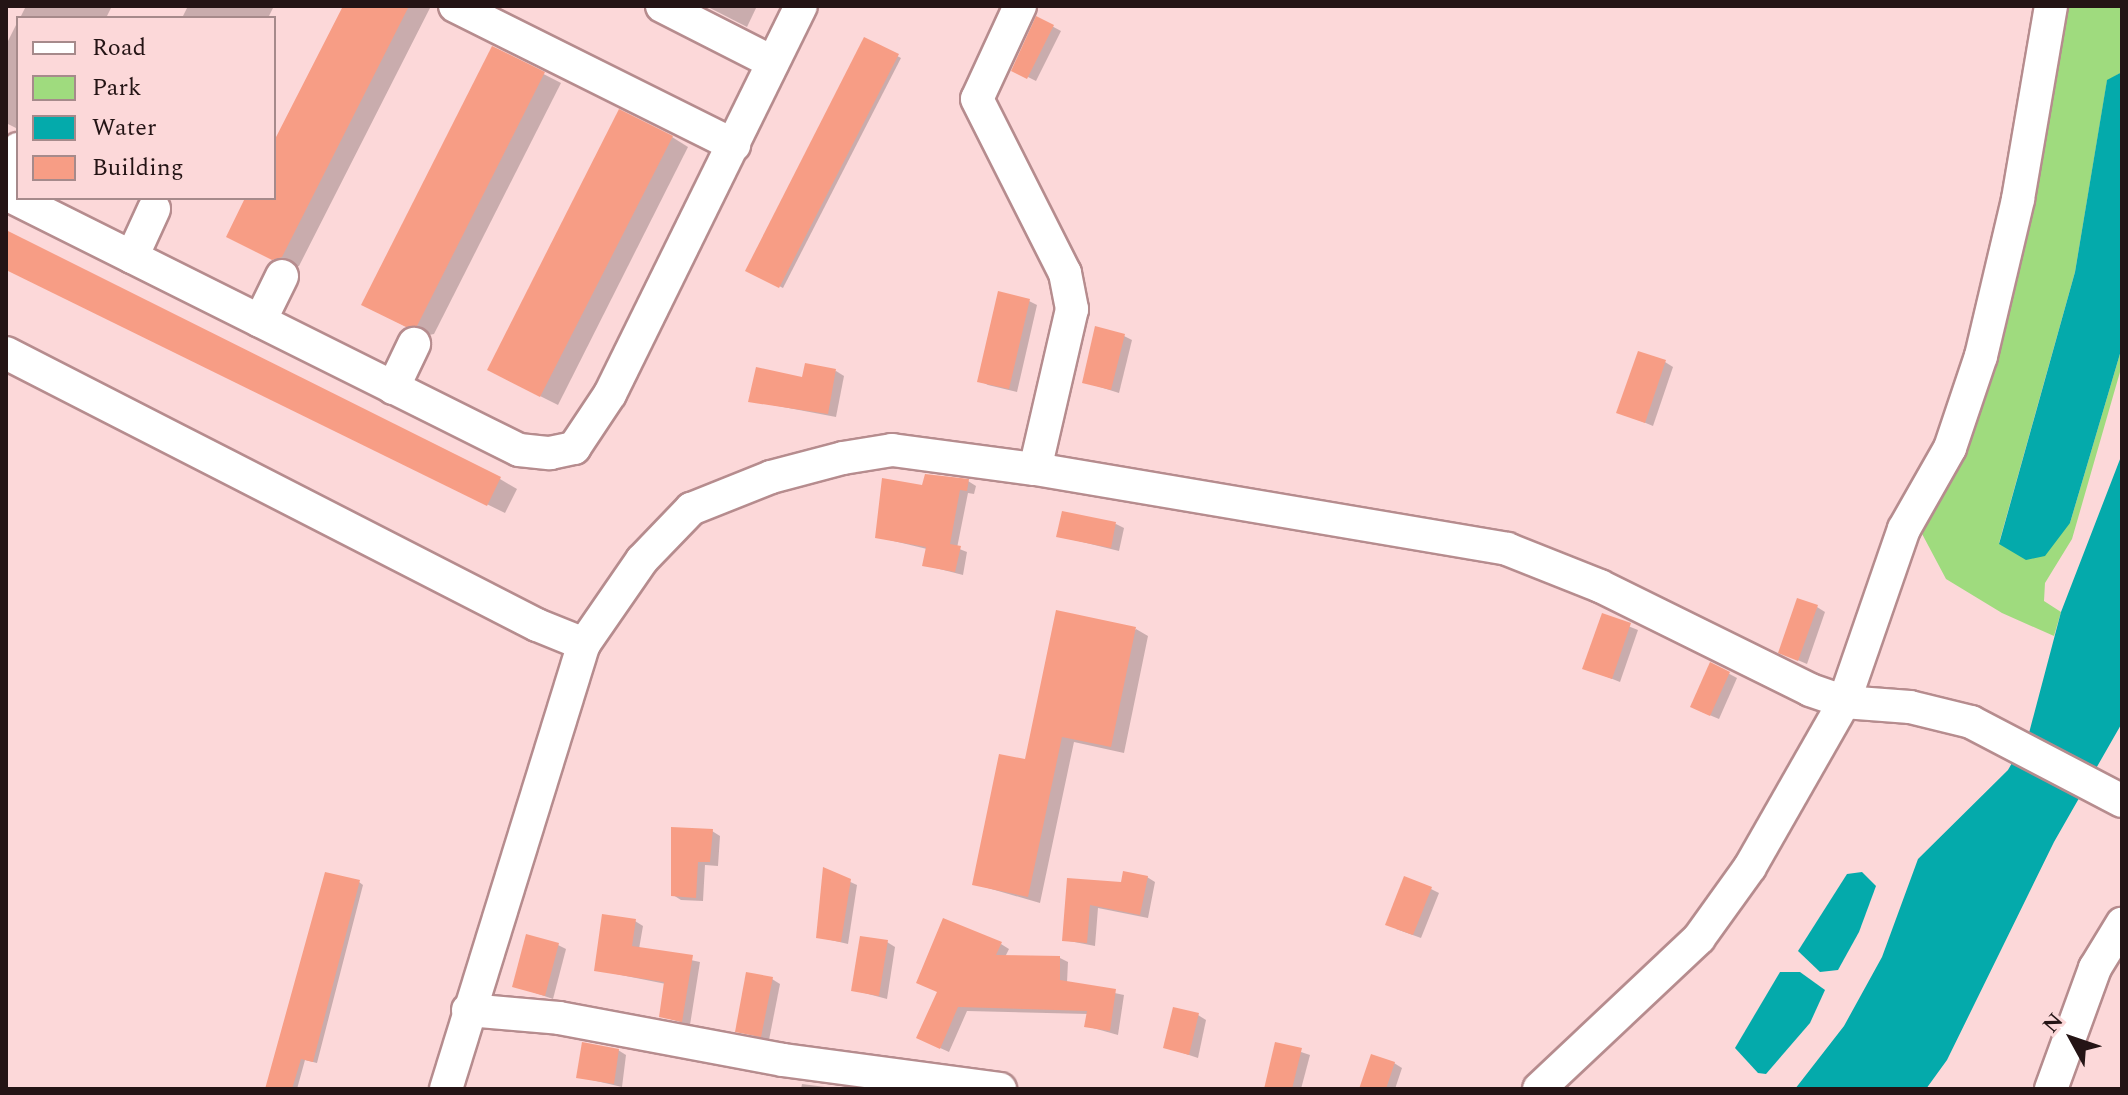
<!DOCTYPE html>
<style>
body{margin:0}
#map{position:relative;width:2128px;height:1095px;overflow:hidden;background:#fcd8d9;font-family:Spectral,serif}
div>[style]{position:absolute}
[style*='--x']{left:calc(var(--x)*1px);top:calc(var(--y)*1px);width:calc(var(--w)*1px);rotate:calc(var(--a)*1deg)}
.green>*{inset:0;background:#9fdb7e}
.water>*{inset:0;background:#04aaab}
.shadow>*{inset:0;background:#0003}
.building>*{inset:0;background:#f79d85}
.roads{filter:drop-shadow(2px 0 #b68c8e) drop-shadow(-2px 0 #b68c8e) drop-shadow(0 2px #b68c8e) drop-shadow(0 -2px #b68c8e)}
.minor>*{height:32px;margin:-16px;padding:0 16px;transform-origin:16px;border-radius:16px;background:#fff}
span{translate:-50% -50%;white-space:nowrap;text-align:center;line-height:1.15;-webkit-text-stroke:6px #fcd8d9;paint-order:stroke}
.frame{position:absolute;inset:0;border:8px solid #241415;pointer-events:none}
.legend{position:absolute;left:16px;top:16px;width:260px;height:184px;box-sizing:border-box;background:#fcd8d9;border:2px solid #a68a8b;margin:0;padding:10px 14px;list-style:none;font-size:24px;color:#241415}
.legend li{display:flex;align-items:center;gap:16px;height:40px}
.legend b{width:40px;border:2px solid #a68a8b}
.north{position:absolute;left:2032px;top:999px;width:80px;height:80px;-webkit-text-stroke:6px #fcd8d9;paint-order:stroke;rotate:310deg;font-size:22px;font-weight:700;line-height:32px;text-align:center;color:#241415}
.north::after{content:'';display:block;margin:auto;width:28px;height:36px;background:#241415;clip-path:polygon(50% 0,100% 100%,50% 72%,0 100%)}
</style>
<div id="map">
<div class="green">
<div style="clip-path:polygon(2063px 6px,2122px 6px,2122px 72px,2107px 81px,2075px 272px,1999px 543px,2070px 523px,2122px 347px,2122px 365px,2072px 539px,2045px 583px,2044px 601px,2061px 612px,2054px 636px,2002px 613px,1946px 579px,1920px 530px,1989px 388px,2048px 120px)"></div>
</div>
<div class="water">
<div style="clip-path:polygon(2122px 72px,2122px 347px,2070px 523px,2045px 556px,2026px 560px,1999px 544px,2075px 272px,2107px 80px)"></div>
<div style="clip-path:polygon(2122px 454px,2122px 723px,2054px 842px,1947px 1060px,1926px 1089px,1795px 1089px,1844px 1026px,1882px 957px,1918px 859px,2008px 770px,2029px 733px,2061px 612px)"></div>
<div style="clip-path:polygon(1862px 872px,1876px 886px,1859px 932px,1838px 970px,1820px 972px,1798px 951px,1847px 874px)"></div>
<div style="clip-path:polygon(1780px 972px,1800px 972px,1825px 990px,1810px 1023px,1766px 1074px,1758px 1073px,1735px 1048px)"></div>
</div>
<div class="shadow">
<div style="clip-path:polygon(26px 6px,112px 6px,106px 18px,20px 18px)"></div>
<div style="clip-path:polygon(188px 6px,274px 6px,268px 18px,182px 18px)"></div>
<div style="clip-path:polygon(345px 6px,431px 6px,299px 266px,291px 268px,245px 245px,248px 198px,274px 198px,274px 146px)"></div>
<div style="clip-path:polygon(706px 6px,757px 6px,747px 27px)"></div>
<div style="clip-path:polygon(1037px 18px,1061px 31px,1036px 81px,1014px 70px)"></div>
<div style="clip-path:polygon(18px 21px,18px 129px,6px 123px,6px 45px)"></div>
<div style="clip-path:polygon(865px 39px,901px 58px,783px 288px,748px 270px)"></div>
<div style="clip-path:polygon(493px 48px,561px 83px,434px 334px,424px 336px,380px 313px)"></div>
<div style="clip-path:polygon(672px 137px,688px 147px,558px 405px,506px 379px)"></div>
<div style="clip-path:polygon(6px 233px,500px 479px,517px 489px,505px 513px,6px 269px)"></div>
<div style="clip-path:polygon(1029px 301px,1037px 305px,1017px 392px,988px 385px,980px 381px)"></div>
<div style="clip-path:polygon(1124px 336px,1132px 340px,1119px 393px,1084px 382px)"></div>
<div style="clip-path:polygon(1665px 362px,1673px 367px,1653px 426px,1619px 412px)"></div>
<div style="clip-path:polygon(836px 371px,844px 376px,836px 417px,751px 401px)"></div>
<div style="clip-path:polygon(968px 481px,976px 486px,974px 494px,968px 493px,957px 548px,967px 552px,963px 575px,924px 565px,927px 549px,877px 537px,924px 487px)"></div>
<div style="clip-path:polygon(1116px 524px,1124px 528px,1119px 551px,1058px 536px)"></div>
<div style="clip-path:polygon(1817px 607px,1825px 612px,1807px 664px,1788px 656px)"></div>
<div style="clip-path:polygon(1603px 616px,1638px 630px,1620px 682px,1585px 668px)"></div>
<div style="clip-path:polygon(1136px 629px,1148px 636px,1124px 753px,1074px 742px,1040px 903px,974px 884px,1027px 762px)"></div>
<div style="clip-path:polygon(1711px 664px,1737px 678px,1719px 719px,1700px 711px)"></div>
<div style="clip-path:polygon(712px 831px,720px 836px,718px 866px,705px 865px,703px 901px,681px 900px,673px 895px)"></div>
<div style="clip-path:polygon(824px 870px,857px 885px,848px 944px,818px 937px)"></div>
<div style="clip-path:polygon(1147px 877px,1155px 882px,1148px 918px,1098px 908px,1095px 946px,1064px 940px,1069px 880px,1122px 884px)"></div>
<div style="clip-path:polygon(359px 882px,363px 885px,317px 1063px,305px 1060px,297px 1089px,267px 1089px)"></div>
<div style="clip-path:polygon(1431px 889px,1439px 893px,1421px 938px,1396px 929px)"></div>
<div style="clip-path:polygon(635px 921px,643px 926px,639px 949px,700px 962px,690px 1025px,661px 1016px,666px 984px,596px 970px)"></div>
<div style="clip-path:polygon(887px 942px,895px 947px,887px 999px,853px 990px)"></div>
<div style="clip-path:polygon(1001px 944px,1009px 949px,1005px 957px,1060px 958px,1068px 962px,1067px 983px,1124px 995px,1118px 1035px,1086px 1026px,1088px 1014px,967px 1011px,949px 1052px,927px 1042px)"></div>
<div style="clip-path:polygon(558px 945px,566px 949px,553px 999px,515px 986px)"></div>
<div style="clip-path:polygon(772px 979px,780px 984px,769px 1040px,737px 1031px)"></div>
<div style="clip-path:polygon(1198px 1015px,1206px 1020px,1198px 1058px,1165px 1047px)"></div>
<div style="clip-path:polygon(1277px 1044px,1310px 1055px,1301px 1089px,1266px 1089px)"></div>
<div style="clip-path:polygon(618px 1050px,626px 1055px,622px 1087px,579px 1077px)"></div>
<div style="clip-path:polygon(1394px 1063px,1402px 1068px,1395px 1089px,1362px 1089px)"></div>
<div style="clip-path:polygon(802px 1084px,841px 1089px,801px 1089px)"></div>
</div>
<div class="building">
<div style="clip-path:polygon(343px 6px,409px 6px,282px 257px,272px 260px,226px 237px,245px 198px,274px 198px,274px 141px)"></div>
<div style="clip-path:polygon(1036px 16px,1054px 25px,1027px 79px,1011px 71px)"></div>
<div style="clip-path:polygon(864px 37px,899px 54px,779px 288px,745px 271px)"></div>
<div style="clip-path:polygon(492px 46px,545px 72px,417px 326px,406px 327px,361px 305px)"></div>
<div style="clip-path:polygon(619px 109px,673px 136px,540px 397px,487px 370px)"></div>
<div style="clip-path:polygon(6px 230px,501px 477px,487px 506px,6px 270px)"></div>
<div style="clip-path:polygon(998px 291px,1030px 299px,1009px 389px,977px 382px)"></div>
<div style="clip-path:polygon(1095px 326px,1125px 334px,1111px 390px,1082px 383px)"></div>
<div style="clip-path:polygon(1638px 351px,1666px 360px,1645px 423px,1616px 413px)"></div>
<div style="clip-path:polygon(805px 363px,836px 369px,828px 414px,748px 402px,756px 367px,802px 377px)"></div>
<div style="clip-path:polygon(925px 474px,969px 479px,967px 491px,960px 490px,950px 544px,961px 546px,955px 572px,922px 566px,926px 547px,875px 538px,882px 478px,922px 485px)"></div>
<div style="clip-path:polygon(1062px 511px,1116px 522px,1111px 548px,1056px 537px)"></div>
<div style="clip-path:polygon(1797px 598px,1818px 605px,1798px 661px,1778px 653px)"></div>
<div style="clip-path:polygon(1056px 610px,1136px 627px,1111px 747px,1062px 737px,1028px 897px,972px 885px,999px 754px,1025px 759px)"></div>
<div style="clip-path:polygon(1602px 613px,1631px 623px,1612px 679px,1582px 669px)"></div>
<div style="clip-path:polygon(1710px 662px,1730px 672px,1710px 716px,1690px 707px)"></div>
<div style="clip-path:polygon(671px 827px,713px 829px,710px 862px,698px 862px,696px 898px,671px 896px)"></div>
<div style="clip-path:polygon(823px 867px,851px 879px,841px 942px,816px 938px)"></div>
<div style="clip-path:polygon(1123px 871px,1148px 876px,1140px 915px,1090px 905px,1087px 943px,1062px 941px,1067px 878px,1121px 882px)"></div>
<div style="clip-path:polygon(325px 872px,360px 880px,313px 1062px,301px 1059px,292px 1089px,265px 1089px)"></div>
<div style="clip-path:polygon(1404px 876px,1432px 887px,1413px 935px,1385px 925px)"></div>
<div style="clip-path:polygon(602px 914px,636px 919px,632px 946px,693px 955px,682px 1022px,659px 1017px,664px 982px,594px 971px)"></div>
<div style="clip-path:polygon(943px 918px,1002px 942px,996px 955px,1060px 956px,1060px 980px,1116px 989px,1110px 1031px,1084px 1027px,1087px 1011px,958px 1007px,940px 1049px,916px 1038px,937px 992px,916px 983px)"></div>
<div style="clip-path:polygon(526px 934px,559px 943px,545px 996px,512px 987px)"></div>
<div style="clip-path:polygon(860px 936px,888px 940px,879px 996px,851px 991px)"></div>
<div style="clip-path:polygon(746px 972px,773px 977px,761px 1037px,735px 1032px)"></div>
<div style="clip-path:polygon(1173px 1007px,1199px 1013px,1189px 1055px,1163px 1048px)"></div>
<div style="clip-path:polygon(582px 1042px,619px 1049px,614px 1084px,576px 1078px)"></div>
<div style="clip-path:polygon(1275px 1042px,1302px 1048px,1292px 1089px,1264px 1089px)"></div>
<div style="clip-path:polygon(1371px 1054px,1395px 1062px,1386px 1089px,1359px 1089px)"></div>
</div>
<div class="roads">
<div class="minor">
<div style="--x:455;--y:6;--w:312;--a:26.5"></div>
<div style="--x:662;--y:6;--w:123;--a:27"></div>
<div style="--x:1020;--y:6;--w:102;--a:114.8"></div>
<div style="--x:977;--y:99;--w:195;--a:63.2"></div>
<div style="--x:1065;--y:273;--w:37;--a:79"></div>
<div style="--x:1072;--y:309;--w:164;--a:103"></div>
<div style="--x:1035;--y:469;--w:479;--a:9.6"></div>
<div style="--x:1507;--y:549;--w:100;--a:21.7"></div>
<div style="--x:1600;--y:586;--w:234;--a:26.3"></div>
<div style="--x:1810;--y:690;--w:36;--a:19"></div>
<div style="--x:1844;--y:702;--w:66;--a:4.3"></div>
<div style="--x:1910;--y:707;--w:63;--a:13.8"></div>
<div style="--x:1971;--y:722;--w:170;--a:27.6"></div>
<div style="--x:6;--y:174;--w:28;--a:-64"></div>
<div style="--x:6;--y:194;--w:573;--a:26.52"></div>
<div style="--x:519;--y:450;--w:31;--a:6"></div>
<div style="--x:550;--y:453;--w:25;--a:-12"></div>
<div style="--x:574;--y:448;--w:65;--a:-56.3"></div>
<div style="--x:610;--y:394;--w:432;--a:-63.8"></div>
<div style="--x:132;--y:257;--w:53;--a:-65.4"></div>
<div style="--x:260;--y:321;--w:50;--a:-63.9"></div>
<div style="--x:6;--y:353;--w:597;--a:27.12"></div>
<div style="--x:537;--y:625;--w:51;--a:22"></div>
<div style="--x:393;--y:388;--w:49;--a:-64.5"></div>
<div style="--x:468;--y:1010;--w:91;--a:5"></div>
<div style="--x:559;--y:1018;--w:228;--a:10.6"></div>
<div style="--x:783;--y:1060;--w:219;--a:7.6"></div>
<div style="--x:446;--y:1089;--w:466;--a:-72.8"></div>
<div style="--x:584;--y:644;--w:102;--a:-55.4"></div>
<div style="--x:642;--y:560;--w:71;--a:-46.1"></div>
<div style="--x:691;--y:509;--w:86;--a:-21.8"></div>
<div style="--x:771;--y:477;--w:74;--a:-14.8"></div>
<div style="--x:843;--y:458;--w:50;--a:-9.3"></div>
<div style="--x:892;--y:450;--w:144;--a:7.6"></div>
<div style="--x:1539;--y:1089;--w:220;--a:-43.3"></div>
<div style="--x:1699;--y:938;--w:87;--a:-54.3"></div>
<div style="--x:1750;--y:867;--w:190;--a:-60.3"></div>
<div style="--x:1844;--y:702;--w:183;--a:-70.9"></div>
<div style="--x:1904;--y:529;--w:93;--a:-60.4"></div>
<div style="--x:1950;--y:448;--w:97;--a:-71.4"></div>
<div style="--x:1981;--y:356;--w:161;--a:-76.7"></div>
<div style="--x:2018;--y:199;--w:196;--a:-80.3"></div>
<div style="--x:2051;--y:1089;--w:129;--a:-70"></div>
<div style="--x:2095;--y:968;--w:52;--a:-58.5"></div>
</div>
</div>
<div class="frame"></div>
<ul class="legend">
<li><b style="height:10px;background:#fff"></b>Road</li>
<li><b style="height:22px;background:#9fdb7e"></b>Park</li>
<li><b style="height:22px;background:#04aaab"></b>Water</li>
<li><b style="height:22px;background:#f79d85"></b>Building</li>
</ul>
<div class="north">N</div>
</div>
